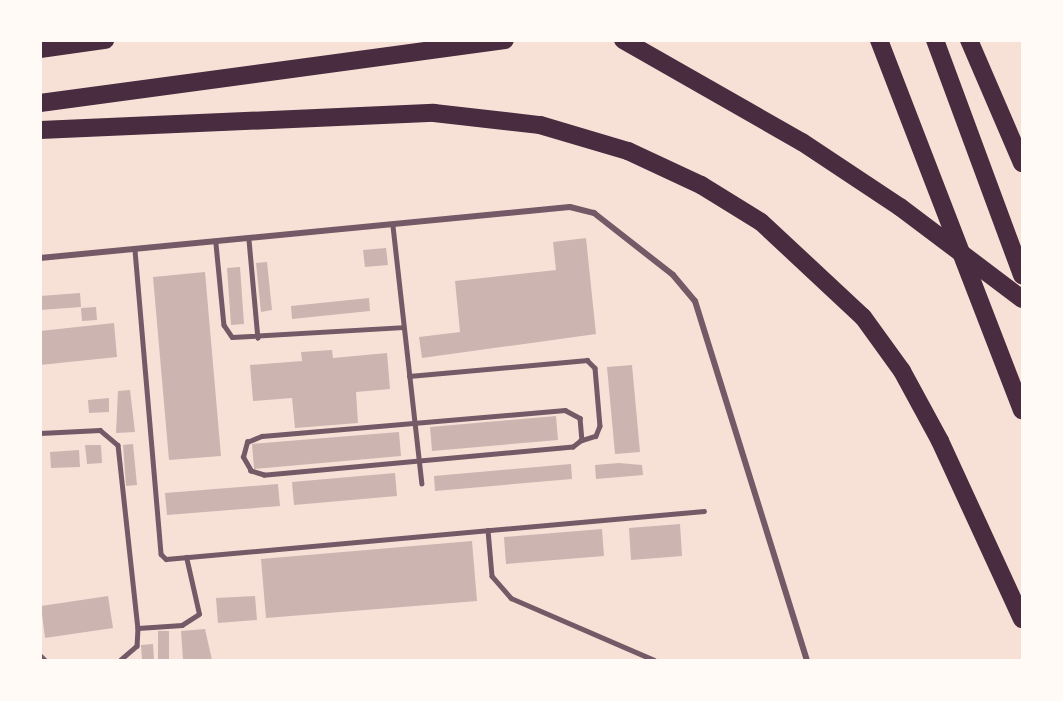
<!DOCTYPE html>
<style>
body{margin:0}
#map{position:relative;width:1063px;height:701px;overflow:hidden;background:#f7e1d7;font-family:"Crimson Pro",serif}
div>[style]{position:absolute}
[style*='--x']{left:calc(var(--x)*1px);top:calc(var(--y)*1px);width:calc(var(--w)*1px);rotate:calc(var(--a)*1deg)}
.building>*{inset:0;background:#ccb4b1}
.service>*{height:4.5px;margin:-2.25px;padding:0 2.25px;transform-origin:2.25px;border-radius:2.25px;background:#755966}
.minor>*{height:6px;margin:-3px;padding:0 3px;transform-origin:3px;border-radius:3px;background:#755966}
.motorway>*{height:18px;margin:-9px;padding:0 9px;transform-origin:9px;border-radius:9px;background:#4a2c40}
span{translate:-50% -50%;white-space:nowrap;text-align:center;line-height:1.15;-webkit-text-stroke:4.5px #fffaf5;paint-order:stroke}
.frame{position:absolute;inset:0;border:42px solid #fffaf5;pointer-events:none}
</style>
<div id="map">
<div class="building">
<div style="clip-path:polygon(586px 238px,596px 334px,422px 358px,419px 337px,460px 332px,455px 281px,556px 270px,553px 242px)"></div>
<div style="clip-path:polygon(386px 248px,388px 265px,365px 267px,363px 250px)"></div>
<div style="clip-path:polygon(267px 262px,272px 310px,261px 312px,256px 263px)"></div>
<div style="clip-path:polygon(240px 267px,244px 324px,231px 325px,227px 268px)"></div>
<div style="clip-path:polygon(205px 272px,221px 456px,169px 460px,153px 277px)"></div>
<div style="clip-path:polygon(80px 293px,81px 307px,40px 310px,40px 296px)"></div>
<div style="clip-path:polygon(369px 298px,370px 311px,292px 319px,291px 306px)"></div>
<div style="clip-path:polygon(96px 307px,97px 320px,82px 321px,81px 308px)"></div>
<div style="clip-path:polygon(114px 323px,117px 357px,40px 365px,40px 331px)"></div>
<div style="clip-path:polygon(332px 350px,333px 358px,387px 353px,390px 389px,356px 392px,358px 423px,295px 428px,292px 398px,253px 401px,250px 365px,302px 361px,301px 352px)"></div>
<div style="clip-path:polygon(632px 365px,640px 452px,615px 454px,607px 367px)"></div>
<div style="clip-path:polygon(130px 390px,135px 432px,116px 433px,118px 391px)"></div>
<div style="clip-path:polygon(109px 398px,109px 412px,89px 413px,88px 400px)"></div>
<div style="clip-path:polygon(556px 416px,558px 440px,432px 451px,430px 427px)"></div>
<div style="clip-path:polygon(399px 432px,401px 456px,254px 469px,252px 444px)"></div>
<div style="clip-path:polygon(133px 444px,137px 485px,126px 486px,123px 445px)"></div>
<div style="clip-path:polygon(85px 445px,101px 445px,102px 463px,87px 464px)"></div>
<div style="clip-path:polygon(79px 450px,80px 467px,51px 468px,50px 452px)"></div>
<div style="clip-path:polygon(619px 463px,642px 465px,643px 475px,596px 479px,595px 465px)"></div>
<div style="clip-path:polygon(571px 464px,572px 479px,435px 491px,434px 476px)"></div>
<div style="clip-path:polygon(395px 473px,397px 496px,294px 505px,292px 482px)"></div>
<div style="clip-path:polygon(278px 484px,280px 506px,167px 515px,165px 493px)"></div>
<div style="clip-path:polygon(680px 524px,682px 556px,631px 560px,629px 528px)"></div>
<div style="clip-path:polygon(602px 529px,604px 556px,506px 564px,504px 537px)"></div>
<div style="clip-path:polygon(472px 541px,477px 601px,266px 618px,261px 559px)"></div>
<div style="clip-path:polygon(108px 596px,113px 628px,45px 638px,41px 606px)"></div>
<div style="clip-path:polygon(255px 596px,257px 620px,218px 623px,216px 598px)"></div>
<div style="clip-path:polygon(205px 629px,212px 660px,183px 660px,181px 631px)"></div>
<div style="clip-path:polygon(158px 631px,169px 631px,169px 659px,158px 659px)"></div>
<div style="clip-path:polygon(153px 644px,154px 660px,142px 660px,141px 645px)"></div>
</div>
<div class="service">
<div style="--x:393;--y:226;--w:259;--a:83.6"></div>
<div style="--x:249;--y:240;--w:98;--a:84.8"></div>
<div style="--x:216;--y:244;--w:81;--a:84.4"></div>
<div style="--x:224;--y:325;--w:14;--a:56"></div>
<div style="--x:232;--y:337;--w:171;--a:-3.3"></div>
<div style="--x:135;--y:250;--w:305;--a:85.1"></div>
<div style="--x:161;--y:554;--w:7;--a:45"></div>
<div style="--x:166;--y:559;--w:540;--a:-5.1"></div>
<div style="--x:409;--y:376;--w:179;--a:-5.1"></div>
<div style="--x:587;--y:360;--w:11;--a:45"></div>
<div style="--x:595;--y:368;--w:58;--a:85.1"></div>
<div style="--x:600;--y:426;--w:11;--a:112"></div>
<div style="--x:596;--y:436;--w:16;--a:162"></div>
<div style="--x:565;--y:410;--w:17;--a:28"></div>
<div style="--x:580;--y:418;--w:22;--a:85"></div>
<div style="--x:582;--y:440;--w:11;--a:142"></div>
<div style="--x:573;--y:447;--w:310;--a:174.8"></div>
<div style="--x:264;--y:475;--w:14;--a:-163"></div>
<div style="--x:251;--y:471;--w:16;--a:-120"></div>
<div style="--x:243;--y:457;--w:16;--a:-75"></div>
<div style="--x:247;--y:442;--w:16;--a:-22"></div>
<div style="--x:262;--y:436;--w:304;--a:-4.9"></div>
<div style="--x:40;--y:433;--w:60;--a:-2.9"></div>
<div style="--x:100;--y:430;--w:23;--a:40"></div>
<div style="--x:118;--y:445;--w:184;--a:83.8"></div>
<div style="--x:138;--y:628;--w:18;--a:93"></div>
<div style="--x:137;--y:646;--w:21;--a:139"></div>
<div style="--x:488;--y:530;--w:46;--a:85"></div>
<div style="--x:492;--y:576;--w:29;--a:49"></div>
<div style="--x:511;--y:598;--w:156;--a:23.4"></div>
<div style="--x:138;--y:628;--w:44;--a:-3.9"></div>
<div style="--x:182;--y:625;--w:20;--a:-33"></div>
<div style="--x:199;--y:614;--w:58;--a:-102.8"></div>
<div style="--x:40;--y:655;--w:7;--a:45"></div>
</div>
<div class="minor">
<div style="--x:40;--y:258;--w:532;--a:-5.5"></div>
<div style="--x:570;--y:207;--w:25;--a:14"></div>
<div style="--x:594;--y:213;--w:100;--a:38.1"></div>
<div style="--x:673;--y:275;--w:34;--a:50"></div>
<div style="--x:695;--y:301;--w:376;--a:72.7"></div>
</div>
<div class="motorway">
<div style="--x:623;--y:40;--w:206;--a:29.7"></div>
<div style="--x:802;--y:142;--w:118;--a:33.6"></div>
<div style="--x:900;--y:207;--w:153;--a:37"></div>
<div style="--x:879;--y:40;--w:397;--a:68.9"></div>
<div style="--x:935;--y:40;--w:251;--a:69.7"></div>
<div style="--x:969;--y:40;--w:134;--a:66.7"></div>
<div style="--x:40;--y:49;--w:66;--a:-7.9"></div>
<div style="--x:40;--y:103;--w:469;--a:-7.7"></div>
<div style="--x:40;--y:130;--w:394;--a:-2.5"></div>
<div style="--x:434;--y:113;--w:107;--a:6.5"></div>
<div style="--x:540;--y:125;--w:92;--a:16.5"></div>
<div style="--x:628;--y:151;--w:81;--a:25"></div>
<div style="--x:701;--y:185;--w:70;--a:31.7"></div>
<div style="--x:761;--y:222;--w:139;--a:43"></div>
<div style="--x:863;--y:317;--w:67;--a:54.2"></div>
<div style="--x:902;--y:371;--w:80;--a:61.5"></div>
<div style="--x:940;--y:441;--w:196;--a:65.3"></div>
</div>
<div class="frame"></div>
</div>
